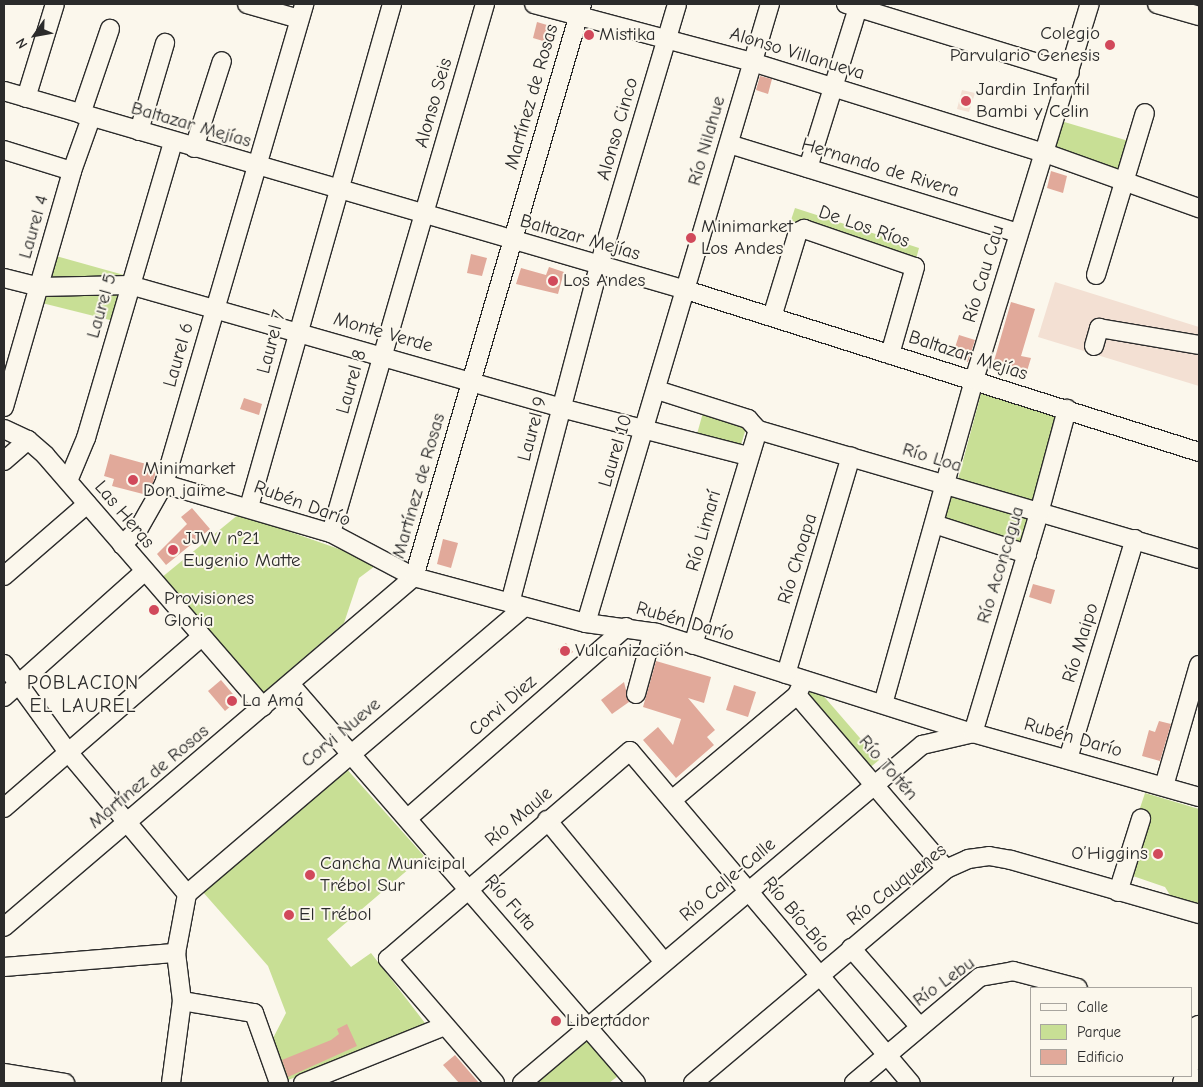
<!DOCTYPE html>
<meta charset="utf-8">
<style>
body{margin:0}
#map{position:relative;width:1203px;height:1087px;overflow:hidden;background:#fbf7ec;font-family:"Comic Neue",sans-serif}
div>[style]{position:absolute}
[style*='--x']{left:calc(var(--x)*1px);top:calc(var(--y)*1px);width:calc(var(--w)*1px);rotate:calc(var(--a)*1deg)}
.built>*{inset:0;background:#f3e0d3}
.green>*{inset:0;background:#c8df95}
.building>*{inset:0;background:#e1a99a}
.roads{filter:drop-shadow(1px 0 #2b2b2b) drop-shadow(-1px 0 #2b2b2b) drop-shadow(0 1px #2b2b2b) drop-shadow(0 -1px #2b2b2b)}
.minor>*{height:18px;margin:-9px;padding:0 9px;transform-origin:9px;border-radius:9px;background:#fbf7ec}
.highway>*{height:25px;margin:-12.5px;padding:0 12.5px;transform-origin:12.5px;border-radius:12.5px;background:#fbf7ec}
.dots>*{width:14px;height:14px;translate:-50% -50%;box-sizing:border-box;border:2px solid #fbf7ec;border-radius:50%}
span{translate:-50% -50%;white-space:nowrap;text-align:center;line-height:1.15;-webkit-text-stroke:4px #fbf7ec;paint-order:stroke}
.poi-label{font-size:19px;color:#2b2b2b}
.right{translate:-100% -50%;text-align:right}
.left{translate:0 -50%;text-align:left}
.street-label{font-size:19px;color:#2b2b2b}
.neighbourhood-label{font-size:20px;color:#2b2b2b;letter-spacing:1px}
.frame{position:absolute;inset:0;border:5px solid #2b2b2b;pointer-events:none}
.legend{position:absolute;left:1030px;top:987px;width:162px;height:90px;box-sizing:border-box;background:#fbf7ec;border:1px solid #a8a59f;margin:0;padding:6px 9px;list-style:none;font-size:15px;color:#2b2b2b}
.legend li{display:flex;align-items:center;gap:10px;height:25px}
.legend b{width:25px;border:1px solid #a8a59f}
.north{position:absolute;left:10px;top:10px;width:50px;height:50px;-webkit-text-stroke:4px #fbf7ec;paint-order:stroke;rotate:238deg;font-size:14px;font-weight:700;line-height:20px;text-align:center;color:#2b2b2b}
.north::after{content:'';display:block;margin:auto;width:18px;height:22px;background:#2b2b2b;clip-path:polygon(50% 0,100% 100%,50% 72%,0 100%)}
</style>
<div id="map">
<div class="built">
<div style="clip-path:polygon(962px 90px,975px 93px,969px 112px,957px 109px)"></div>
<div style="clip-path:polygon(1055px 282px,1199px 327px,1199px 386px,1038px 337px)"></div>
</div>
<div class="green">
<div style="clip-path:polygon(1061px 121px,1132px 142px,1121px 175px,1053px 149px)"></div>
<div style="clip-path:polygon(795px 208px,919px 248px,915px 263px,790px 223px)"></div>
<div style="clip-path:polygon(56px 256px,124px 275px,121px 280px,49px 283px)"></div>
<div style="clip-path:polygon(45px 292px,122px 292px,114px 321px,38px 302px)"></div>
<div style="clip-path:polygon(982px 390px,1064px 412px,1034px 506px,957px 483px)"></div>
<div style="clip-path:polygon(704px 409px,747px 425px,740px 448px,697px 434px)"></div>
<div style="clip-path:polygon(951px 491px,1033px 516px,1022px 555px,939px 529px)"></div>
<div style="clip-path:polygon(239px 514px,379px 563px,359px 578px,344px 623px,263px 693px,161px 578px)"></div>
<div style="clip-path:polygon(814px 685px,879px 760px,866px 771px,801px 697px)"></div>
<div style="clip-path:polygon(345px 767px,424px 856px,327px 939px,351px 967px,371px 953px,425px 1023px,377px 1047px,288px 1080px,283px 1079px,270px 1044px,286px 1013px,268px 966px,202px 891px)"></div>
<div style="clip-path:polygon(1145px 793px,1199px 809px,1199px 911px,1175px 903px,1165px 887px,1130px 875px,1138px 814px)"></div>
<div style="clip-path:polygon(589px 1033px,622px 1073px,609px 1083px,533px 1083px)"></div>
</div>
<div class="building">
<div style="clip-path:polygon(537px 22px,557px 28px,553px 44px,533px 38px)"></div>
<div style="clip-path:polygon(760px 76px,772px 79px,768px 94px,756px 90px)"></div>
<div style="clip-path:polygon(1051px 171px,1067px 176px,1063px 193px,1047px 188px)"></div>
<div style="clip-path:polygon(471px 254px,487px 258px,482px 276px,467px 273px)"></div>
<div style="clip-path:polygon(549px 267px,564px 272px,558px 294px,516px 284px,521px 268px,546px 275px)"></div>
<div style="clip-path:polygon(1011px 302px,1035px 309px,1021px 356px,1031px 358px,1027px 371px,994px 361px)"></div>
<div style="clip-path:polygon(959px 335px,975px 340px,968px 362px,952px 357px)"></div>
<div style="clip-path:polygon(244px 398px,262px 404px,259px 415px,240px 409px)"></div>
<div style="clip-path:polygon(110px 454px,157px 467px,153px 483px,149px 488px,145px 487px,143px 494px,112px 486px,114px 479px,104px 476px)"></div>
<div style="clip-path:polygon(192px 508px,210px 529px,166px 565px,157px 554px,187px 524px,181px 517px)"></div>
<div style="clip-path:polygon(443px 539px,458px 543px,451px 568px,437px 564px)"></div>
<div style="clip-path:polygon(1033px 584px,1055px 590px,1051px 604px,1029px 597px)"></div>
<div style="clip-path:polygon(566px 643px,573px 652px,565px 658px,558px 649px)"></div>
<div style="clip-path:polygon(656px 661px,711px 677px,704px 703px,688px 698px,715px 730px,707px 737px,714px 745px,676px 778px,643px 740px,658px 727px,673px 745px,681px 719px,643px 707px)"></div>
<div style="clip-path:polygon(221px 680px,238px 700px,225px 711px,208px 691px)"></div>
<div style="clip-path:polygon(624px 682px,629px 702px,612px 714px,601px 700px)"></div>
<div style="clip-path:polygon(734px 685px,756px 692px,748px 717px,726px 710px)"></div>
<div style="clip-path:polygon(1159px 721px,1171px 724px,1160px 761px,1142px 756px,1149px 730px,1155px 732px)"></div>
<div style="clip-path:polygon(347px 1024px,357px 1046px,288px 1077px,282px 1060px,331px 1040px,339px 1034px,337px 1029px)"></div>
<div style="clip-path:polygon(455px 1055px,479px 1083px,459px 1083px,443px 1065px)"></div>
</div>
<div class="roads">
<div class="minor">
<div style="--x:247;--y:4;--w:54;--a:16.1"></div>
<div style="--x:534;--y:4;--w:226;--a:14.9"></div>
<div style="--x:752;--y:62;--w:307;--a:17.3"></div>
<div style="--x:1045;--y:153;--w:164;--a:19.7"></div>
<div style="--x:846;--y:4;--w:234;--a:17.1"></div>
<div style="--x:1157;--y:4;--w:44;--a:15.9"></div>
<div style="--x:4;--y:91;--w:710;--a:16.27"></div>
<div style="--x:686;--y:290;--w:538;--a:17.53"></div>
<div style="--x:26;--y:98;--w:98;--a:-72.9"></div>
<div style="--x:81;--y:114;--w:90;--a:-71.2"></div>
<div style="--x:139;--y:131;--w:92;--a:-73.5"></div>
<div style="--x:729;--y:144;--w:302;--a:17.1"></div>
<div style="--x:194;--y:148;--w:91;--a:-72.2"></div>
<div style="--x:4;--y:150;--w:71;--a:17.2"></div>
<div style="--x:808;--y:168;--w:169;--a:-72.7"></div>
<div style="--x:1096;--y:275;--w:169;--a:-73.2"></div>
<div style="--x:4;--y:278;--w:36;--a:14"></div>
<div style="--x:39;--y:287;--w:91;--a:-1.3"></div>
<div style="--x:130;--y:285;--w:448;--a:15.9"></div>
<div style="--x:561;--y:408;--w:193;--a:14.4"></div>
<div style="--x:772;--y:317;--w:89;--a:-73"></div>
<div style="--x:798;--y:232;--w:7;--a:-27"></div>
<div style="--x:804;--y:229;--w:117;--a:18.9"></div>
<div style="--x:915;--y:267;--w:91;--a:106"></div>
<div style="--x:1094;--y:346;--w:19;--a:-74"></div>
<div style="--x:1099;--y:328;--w:101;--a:9.6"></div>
<div style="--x:657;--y:390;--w:96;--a:17.7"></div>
<div style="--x:748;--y:419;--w:15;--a:48"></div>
<div style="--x:758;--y:430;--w:459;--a:16.3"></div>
<div style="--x:4;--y:407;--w:246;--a:-73.9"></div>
<div style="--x:72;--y:171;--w:56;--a:-70.3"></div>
<div style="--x:4;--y:429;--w:26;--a:25"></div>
<div style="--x:28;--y:440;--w:23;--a:41"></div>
<div style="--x:45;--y:455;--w:333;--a:49.1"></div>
<div style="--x:4;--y:461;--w:32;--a:-41"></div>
<div style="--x:68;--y:481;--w:47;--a:-67.3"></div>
<div style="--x:86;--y:438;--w:309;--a:-73.6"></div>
<div style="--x:164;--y:484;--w:174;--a:16.4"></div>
<div style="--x:331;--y:533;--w:94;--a:27.9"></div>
<div style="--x:414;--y:577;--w:178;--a:15"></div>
<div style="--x:586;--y:623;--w:72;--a:8"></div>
<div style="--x:657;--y:633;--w:331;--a:17.6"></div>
<div style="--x:973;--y:733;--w:235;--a:15.8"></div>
<div style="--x:249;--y:507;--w:523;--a:-74.13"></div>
<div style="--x:934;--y:524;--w:98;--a:17.9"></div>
<div style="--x:331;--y:533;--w:551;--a:-73.77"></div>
<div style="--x:122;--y:545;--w:24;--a:-45"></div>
<div style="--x:139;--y:528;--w:51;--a:-60.4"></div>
<div style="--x:164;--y:484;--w:500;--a:-73.7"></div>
<div style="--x:4;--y:576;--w:110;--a:-40.9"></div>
<div style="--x:510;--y:603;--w:349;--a:-75.2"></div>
<div style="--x:599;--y:266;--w:273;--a:-73.4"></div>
<div style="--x:586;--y:623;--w:646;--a:-73.45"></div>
<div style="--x:693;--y:645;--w:225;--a:-73.2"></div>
<div style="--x:4;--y:664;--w:109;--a:54"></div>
<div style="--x:68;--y:752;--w:185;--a:50"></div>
<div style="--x:786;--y:674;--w:227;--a:-73.4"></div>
<div style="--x:290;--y:684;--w:528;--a:49.07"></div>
<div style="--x:636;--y:694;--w:64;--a:-74.7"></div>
<div style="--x:797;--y:695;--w:229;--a:49.4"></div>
<div style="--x:4;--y:697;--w:188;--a:-41.8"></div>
<div style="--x:883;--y:704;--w:337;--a:-74.3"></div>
<div style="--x:974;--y:380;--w:393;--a:-72.9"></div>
<div style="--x:1068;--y:759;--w:230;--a:-73.1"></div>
<div style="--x:1164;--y:786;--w:126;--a:-73.9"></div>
<div style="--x:672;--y:800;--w:163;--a:-40"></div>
<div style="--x:797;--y:695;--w:12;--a:-66"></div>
<div style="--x:4;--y:808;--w:259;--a:-40.9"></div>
<div style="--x:408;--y:818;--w:290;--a:-41.2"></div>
<div style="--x:547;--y:820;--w:184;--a:50.5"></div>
<div style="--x:1118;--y:892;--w:77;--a:-72.5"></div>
<div style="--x:187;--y:894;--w:443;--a:-40.4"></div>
<div style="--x:4;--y:927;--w:539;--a:-40.49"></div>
<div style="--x:414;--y:577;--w:597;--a:-73.66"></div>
<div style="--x:851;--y:948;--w:103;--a:48.9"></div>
<div style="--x:4;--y:967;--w:173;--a:-4.7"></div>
<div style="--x:182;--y:1001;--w:73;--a:9.5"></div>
<div style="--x:254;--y:1013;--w:74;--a:70.3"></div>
<div style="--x:4;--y:1073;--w:62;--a:9.3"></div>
<div style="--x:171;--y:1083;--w:83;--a:-82.4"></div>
<div style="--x:182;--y:1001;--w:48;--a:-97.1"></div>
<div style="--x:176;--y:953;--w:60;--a:-79.4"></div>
<div style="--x:303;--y:1083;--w:153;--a:-21.9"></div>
<div style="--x:495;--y:1083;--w:164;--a:-130.8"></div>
<div style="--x:388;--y:959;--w:319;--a:-40.7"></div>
<div style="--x:630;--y:751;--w:435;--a:49.8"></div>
<div style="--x:522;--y:1083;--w:524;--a:-40.2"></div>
<div style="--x:922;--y:745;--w:52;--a:-13.2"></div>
<div style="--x:973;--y:733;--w:230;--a:-73.3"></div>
<div style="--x:1039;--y:513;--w:108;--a:-74.9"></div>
<div style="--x:693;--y:1083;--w:331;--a:-40.2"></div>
<div style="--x:946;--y:869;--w:24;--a:-24"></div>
<div style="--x:968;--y:859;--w:21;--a:-8"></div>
<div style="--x:989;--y:856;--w:22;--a:10"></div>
<div style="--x:1011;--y:860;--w:196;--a:16"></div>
<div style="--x:854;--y:1083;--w:165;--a:-40.1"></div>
<div style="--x:980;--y:977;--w:34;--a:-10"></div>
<div style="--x:1013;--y:971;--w:67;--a:14.7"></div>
</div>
<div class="highway">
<div style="--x:1192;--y:1058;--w:31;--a:-77"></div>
<div style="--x:1185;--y:1083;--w:7;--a:-74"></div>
</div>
</div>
<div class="dots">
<div style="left:589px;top:35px;background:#d1495b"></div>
<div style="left:1110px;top:45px;background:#d1495b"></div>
<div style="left:966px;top:101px;background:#d1495b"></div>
<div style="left:691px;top:238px;background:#d1495b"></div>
<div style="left:553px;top:281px;background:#d1495b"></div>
<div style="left:133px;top:480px;background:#d1495b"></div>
<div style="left:173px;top:550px;background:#d1495b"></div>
<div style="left:154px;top:610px;background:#d1495b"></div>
<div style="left:565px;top:651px;background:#d1495b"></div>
<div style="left:232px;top:701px;background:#d1495b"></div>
<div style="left:1158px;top:854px;background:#d1495b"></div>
<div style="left:310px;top:875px;background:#d1495b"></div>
<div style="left:289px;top:915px;background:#d1495b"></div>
<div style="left:556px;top:1021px;background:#d1495b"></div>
</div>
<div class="poi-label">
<span class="right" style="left:1100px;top:45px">Colegio<br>Parvulario Genesis</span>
<span class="left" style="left:599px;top:35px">Mistika</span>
<span class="left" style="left:976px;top:101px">Jardin Infantil<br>Bambi y Celin</span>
<span class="left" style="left:701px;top:238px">Minimarket<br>Los Andes</span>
<span class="left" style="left:563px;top:281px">Los Andes</span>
<span class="left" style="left:143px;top:480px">Minimarket<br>Don jaime</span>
<span class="left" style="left:183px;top:550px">JJVV n°21<br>Eugenio Matte</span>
<span class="left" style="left:164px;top:610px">Provisiones<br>Gloria</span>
<span class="left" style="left:575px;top:651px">Vulcanización</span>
<span class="left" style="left:242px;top:701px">La Amá</span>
<span class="right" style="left:1148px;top:854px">O’Higgins</span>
<span class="left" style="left:320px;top:875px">Cancha Municipal<br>Trébol Sur</span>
<span class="left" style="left:299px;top:915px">El Trébol</span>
<span class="left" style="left:566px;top:1021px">Libertador</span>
</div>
<div class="street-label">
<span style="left:797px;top:54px;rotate:17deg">Alonso Villanueva</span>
<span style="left:532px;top:97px;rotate:-74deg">Martínez de Rosas</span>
<span style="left:434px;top:103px;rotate:-74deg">Alonso Seis</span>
<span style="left:191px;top:125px;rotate:16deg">Baltazar Mejías</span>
<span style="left:618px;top:129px;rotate:-74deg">Alonso Cinco</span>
<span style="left:707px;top:141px;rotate:-74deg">Río Nilahue</span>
<span style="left:880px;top:168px;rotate:17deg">Hernando de Rivera</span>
<span style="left:34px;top:227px;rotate:-74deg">Laurel 4</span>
<span style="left:864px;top:227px;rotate:19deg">De Los Ríos</span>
<span style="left:580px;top:238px;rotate:16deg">Baltazar Mejías</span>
<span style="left:984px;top:274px;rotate:-73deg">Río Cau Cau</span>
<span style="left:102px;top:306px;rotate:-74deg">Laurel 5</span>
<span style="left:383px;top:333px;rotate:16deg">Monte Verde</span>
<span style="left:272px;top:342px;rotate:-75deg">Laurel 7</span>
<span style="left:179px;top:355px;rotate:-74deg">Laurel 6</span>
<span style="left:968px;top:356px;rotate:18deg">Baltazar Mejías</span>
<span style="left:352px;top:382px;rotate:-74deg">Laurel 8</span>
<span style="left:533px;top:429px;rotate:-75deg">Laurel 9</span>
<span style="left:616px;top:451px;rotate:-73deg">Laurel 10</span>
<span style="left:932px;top:458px;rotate:17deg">Río Loa</span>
<span style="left:419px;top:486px;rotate:-74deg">Martínez de Rosas</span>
<span style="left:302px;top:504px;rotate:20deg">Rubén Darío</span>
<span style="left:124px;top:515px;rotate:50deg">Las Heras</span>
<span style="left:704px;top:531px;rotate:-74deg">Río Limarí</span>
<span style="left:798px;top:559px;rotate:-73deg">Río Choapa</span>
<span style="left:1001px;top:565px;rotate:-73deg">Río Aconcagua</span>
<span style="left:685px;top:622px;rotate:16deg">Rubén Darío</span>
<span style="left:1081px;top:643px;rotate:-73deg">Río Maipo</span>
<span style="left:503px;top:706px;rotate:-41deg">Corvi Diez</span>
<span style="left:341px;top:733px;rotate:-40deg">Corvi Nueve</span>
<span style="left:1073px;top:738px;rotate:16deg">Rubén Darío</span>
<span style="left:888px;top:768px;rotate:49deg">Río Toltén</span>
<span style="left:149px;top:777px;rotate:-40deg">Martínez de Rosas</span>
<span style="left:519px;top:817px;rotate:-40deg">Río Maule</span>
<span style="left:728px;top:880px;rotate:-40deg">Río Calle-Calle</span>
<span style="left:897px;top:885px;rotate:-38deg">Río Cauquenes</span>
<span style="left:510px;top:903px;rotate:49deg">Río Futa</span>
<span style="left:796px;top:915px;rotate:50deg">Río Bío-Bío</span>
<span style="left:944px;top:982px;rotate:-36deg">Río Lebu</span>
</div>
<div class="neighbourhood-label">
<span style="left:83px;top:694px">POBLACION<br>EL LAUREL</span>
</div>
<div class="frame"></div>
<ul class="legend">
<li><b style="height:6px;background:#fbf7ec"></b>Calle</li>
<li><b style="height:14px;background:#c8df95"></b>Parque</li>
<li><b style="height:14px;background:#e1a99a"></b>Edificio</li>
</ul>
<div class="north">N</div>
</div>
